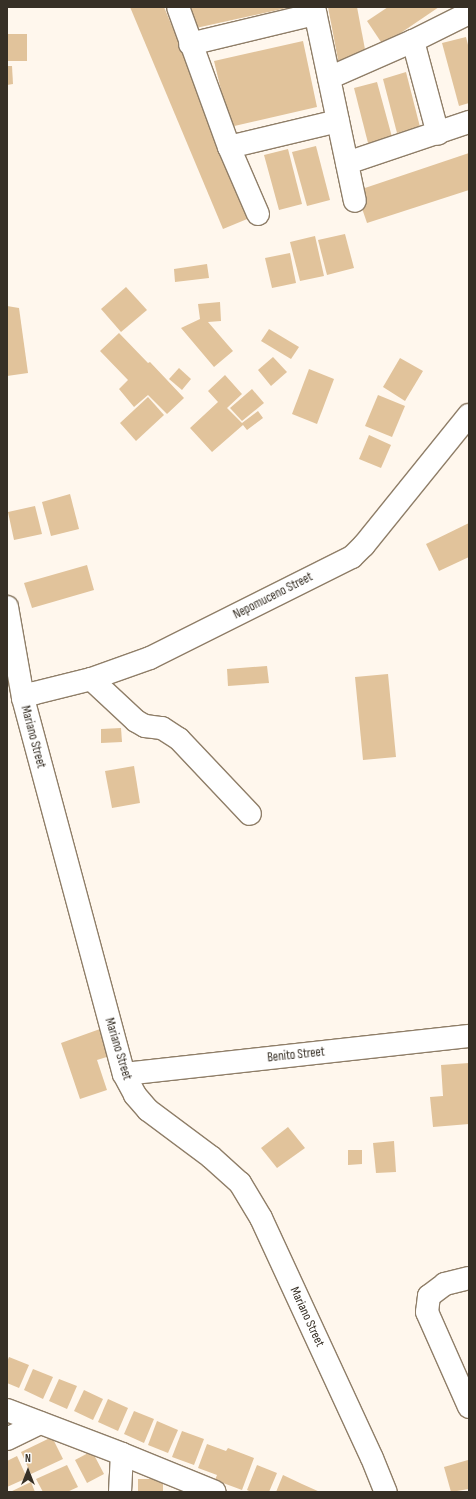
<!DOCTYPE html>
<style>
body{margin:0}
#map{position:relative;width:476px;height:1499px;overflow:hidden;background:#fff7ed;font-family:"Sofia Sans Condensed",sans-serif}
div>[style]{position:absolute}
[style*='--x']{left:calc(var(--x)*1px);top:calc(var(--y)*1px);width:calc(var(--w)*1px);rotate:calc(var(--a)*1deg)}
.building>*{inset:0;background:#e1c39b}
.roads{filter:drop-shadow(1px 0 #8f7e68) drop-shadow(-1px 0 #8f7e68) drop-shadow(0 1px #8f7e68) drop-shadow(0 -1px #8f7e68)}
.minor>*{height:22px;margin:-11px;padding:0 11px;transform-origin:11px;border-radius:11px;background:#fff}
.major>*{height:22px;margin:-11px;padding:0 11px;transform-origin:11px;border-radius:11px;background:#fff}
span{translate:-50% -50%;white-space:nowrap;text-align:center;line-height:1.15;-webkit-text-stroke:3px #fff;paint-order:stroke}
.street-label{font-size:13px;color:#373026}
.frame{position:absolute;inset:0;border:8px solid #373026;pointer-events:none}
.north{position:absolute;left:8px;top:1451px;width:40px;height:40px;-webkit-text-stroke:3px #fff;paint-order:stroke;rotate:0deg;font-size:11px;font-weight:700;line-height:16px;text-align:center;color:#373026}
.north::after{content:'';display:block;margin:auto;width:14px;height:18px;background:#373026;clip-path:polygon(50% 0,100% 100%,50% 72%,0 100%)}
</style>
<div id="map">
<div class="building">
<div style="clip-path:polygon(130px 7px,164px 7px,252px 217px,223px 229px)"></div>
<div style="clip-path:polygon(191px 7px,287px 7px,287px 8px,196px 28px)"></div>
<div style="clip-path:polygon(328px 7px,357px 7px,367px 60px,339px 65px)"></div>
<div style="clip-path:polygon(388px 7px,439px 7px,383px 45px,367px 21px)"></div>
<div style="clip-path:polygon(7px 34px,27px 34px,27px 61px,7px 61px)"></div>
<div style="clip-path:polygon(466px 37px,469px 49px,469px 103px,459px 106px,442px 43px)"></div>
<div style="clip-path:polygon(303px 41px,317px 107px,230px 127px,214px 61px)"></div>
<div style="clip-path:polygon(7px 66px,12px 66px,13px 84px,7px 85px)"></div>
<div style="clip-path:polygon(406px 72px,420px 127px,397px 133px,383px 79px)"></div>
<div style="clip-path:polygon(377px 82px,392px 137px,368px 143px,354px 88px)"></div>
<div style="clip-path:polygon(316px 146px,330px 200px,307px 206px,292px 152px)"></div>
<div style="clip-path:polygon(288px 149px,302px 204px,279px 210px,264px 155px)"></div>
<div style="clip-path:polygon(469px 153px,469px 190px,367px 223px,356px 191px)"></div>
<div style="clip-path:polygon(345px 234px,354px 268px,327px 275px,318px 240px)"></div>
<div style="clip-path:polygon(315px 236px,324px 276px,300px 281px,290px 242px)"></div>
<div style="clip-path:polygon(290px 253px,296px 283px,272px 288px,265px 258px)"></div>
<div style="clip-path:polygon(207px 264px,209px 278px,175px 282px,174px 269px)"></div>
<div style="clip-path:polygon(126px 287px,147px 310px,121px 332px,101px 309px)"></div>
<div style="clip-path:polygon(220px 302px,221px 321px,208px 322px,233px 351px,214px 367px,181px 328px,200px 319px,198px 304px)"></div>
<div style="clip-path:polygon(7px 306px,19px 308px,28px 373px,7px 376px)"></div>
<div style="clip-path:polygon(269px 329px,299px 347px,291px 359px,261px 341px)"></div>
<div style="clip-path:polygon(119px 333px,148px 363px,150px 362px,184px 398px,167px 414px,148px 395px,134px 407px,119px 389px,128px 380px,100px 351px)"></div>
<div style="clip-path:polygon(273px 357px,287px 372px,271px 386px,258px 370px)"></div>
<div style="clip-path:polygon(400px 358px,423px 371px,405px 401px,383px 387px)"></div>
<div style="clip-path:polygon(179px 368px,191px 379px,182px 390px,169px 379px)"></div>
<div style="clip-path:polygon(309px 369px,334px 379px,317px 424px,292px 414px)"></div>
<div style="clip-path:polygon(225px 375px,242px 394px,227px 408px,242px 423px,258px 411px,263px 418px,247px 430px,243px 425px,212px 452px,190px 428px,218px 402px,208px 391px)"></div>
<div style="clip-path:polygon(252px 389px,264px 403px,242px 421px,230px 408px)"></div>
<div style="clip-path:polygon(378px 395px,405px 406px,392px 437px,365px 426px)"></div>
<div style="clip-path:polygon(148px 397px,164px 415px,136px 441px,120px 423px)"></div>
<div style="clip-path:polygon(369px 435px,391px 445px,381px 468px,359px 459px)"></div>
<div style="clip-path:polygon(70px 494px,79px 529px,51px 536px,42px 502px)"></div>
<div style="clip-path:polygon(35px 506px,42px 534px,14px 540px,8px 512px)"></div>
<div style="clip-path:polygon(469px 523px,469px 557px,439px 571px,426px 544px)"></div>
<div style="clip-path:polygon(87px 565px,94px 590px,32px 608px,24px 583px)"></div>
<div style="clip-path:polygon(267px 666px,269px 683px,228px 686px,227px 669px)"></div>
<div style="clip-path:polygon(388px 674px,396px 757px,363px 760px,355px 677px)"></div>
<div style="clip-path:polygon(121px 728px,122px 742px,101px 743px,101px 729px)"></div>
<div style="clip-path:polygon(134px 766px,140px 803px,112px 808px,105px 771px)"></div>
<div style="clip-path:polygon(100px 1029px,110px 1056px,97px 1060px,107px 1090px,80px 1099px,61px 1043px)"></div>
<div style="clip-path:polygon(469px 1063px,469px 1124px,433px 1127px,430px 1097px,443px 1096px,441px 1065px)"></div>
<div style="clip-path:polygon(288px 1127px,305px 1148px,277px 1168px,261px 1148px)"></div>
<div style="clip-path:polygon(394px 1141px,396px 1172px,376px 1173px,373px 1143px)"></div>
<div style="clip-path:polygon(348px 1150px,362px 1150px,362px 1164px,348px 1165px)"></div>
<div style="clip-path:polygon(9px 1357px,29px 1365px,19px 1388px,7px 1383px,7px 1362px)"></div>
<div style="clip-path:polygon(33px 1369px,53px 1377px,43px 1399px,24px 1390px)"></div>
<div style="clip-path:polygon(59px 1379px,77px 1386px,67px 1409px,49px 1401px)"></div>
<div style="clip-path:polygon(84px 1390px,103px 1399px,93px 1420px,74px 1411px)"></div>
<div style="clip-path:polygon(108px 1399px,128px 1408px,118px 1431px,98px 1422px)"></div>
<div style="clip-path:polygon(134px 1411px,154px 1419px,144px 1443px,124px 1434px)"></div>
<div style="clip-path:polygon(157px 1421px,178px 1430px,168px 1453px,148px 1445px)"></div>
<div style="clip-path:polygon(182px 1431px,204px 1439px,194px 1465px,172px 1457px)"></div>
<div style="clip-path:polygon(52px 1437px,63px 1459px,31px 1474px,21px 1452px)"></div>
<div style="clip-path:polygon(207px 1444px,226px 1451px,228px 1448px,254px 1458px,242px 1490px,215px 1480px,217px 1475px,198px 1468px)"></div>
<div style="clip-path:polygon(92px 1451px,104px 1474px,87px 1483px,75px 1460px)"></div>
<div style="clip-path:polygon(17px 1456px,27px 1478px,7px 1487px,7px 1461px)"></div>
<div style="clip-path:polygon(468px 1460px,469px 1489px,451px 1492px,444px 1467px)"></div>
<div style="clip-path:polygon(67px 1465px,78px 1487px,67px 1492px,43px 1492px,36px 1479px)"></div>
<div style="clip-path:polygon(257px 1465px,277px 1473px,269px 1492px,251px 1492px,247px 1490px)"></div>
<div style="clip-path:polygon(283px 1475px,302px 1484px,320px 1492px,276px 1492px)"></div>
<div style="clip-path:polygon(138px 1479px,163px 1479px,163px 1492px,138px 1492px)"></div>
<div style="clip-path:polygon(31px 1482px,35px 1492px,10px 1492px)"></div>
</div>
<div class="roads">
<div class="minor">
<div style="--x:178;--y:7;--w:149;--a:70"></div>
<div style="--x:229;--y:147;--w:73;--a:66.6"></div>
<div style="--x:314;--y:7;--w:198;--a:78.1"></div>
<div style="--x:413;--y:41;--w:96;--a:75"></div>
<div style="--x:190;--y:44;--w:129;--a:-13.5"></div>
<div style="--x:329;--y:78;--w:92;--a:-23.8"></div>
<div style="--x:413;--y:41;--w:63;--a:-26.6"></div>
<div style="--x:229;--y:147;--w:112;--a:-13.4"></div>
<div style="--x:347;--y:163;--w:129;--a:-18.6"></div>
<div style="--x:91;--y:679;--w:62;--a:43"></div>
<div style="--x:136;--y:721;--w:10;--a:29"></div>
<div style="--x:145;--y:726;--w:17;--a:7"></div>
<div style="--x:162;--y:728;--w:20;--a:33"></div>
<div style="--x:179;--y:739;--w:103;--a:46.6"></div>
<div style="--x:23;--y:698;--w:13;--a:-23"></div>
<div style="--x:35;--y:693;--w:58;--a:-14"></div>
<div style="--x:91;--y:679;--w:63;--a:-19.6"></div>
<div style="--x:150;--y:658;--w:226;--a:-26.6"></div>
<div style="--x:352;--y:557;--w:17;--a:-45"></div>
<div style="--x:364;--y:545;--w:167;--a:-51.1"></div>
<div style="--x:124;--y:1074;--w:347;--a:-6.3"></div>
<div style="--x:469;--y:1278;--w:25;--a:166"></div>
<div style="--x:445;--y:1284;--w:20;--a:143"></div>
<div style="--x:429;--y:1296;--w:16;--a:97"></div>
<div style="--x:427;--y:1312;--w:104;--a:66.1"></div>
<div style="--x:7;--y:1410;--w:123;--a:20.9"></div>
<div style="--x:122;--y:1454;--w:38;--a:93"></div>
<div style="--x:7;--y:1439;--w:37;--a:-26"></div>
<div style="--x:122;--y:1454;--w:100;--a:22.2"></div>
</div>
<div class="major">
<div style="--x:7;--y:607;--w:92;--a:80"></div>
<div style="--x:23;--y:698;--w:389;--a:75"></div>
<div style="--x:124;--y:1074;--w:24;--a:62"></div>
<div style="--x:135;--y:1095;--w:20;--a:49"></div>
<div style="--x:148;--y:1110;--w:79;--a:36.7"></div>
<div style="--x:211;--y:1157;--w:39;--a:42"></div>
<div style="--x:240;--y:1183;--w:41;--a:59"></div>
<div style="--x:261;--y:1218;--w:264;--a:65.2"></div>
<div style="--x:372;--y:1458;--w:37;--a:68"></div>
</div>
</div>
<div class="street-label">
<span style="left:273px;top:596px;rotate:-27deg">Nepomuceno Street</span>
<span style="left:33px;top:737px;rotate:75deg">Mariano Street</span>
<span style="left:118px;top:1049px;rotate:73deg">Mariano Street</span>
<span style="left:296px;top:1055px;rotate:-6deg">Benito Street</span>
<span style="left:307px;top:1317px;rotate:65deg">Mariano Street</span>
</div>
<div class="frame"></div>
<div class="north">N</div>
</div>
